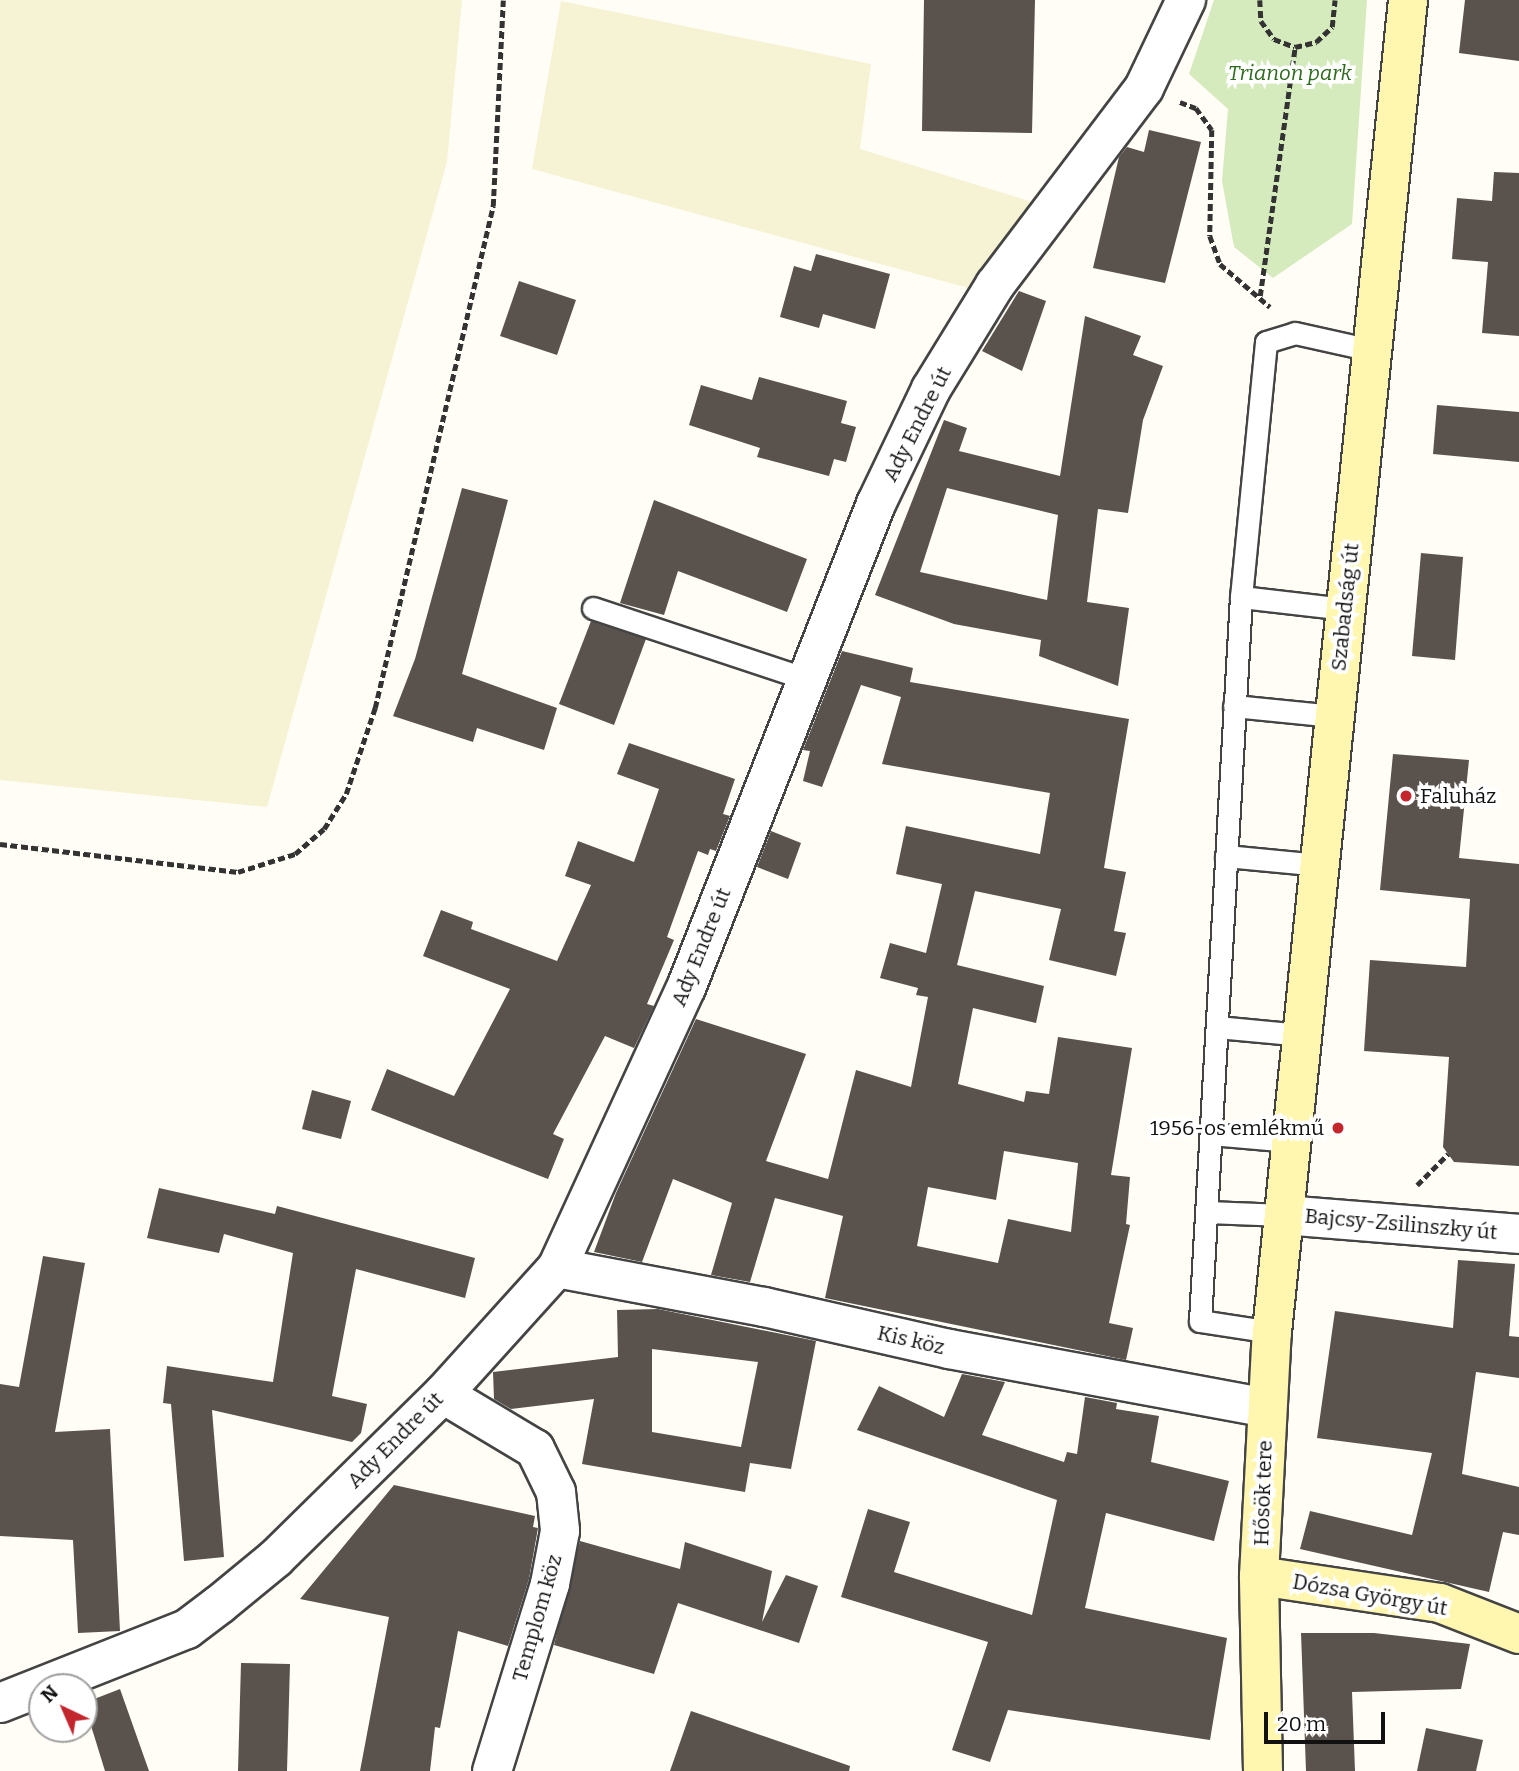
<!DOCTYPE html>
<meta charset="utf-8">
<style>
body{margin:0}
#map{position:relative;width:1519px;height:1771px;overflow:hidden;background:#fffdf5;font-family:Bitter,serif}
div>[style]{position:absolute}
[style*='--x']{left:calc(var(--x)*1px);top:calc(var(--y)*1px);width:calc(var(--w)*1px);rotate:calc(var(--a)*1deg)}
.farmland>*{inset:0;background:#f6f3d4}
.green>*{inset:0;background:#d5ebbd}
.building>*{inset:0;background:#5a524d}
.path>*{height:4.5px;margin-top:-2.25px;transform-origin:0;background:repeating-linear-gradient(90deg,#333 0 7px,transparent 0 10.5px)}
.roads{filter:drop-shadow(2px 0 #444) drop-shadow(-2px 0 #444) drop-shadow(0 2px #444) drop-shadow(0 -2px #444)}
.lane>*{height:21px;margin:-10.5px;padding:0 10.5px;transform-origin:10.5px;border-radius:10.5px;background:#fff}
.street>*{height:38px;margin:-19px;padding:0 19px;transform-origin:19px;border-radius:19px;background:#fff}
.secondary>*{height:38px;margin:-19px;padding:0 19px;transform-origin:19px;border-radius:19px;background:#fff6b0}
.dots>*{width:19px;height:19px;translate:-50% -50%;box-sizing:border-box;border:4px solid #fff;border-radius:50%}
span{translate:-50% -50%;white-space:nowrap;text-align:center;line-height:1.15;-webkit-text-stroke:7px #fff;paint-order:stroke}
.park-label{font-size:21px;color:#2f6b1f;font-style:italic}
.street-label{font-size:21px;color:#111}
.poi-label{font-size:21px;color:#111}
.left{translate:0 -50%;text-align:left}
.right{translate:-100% -50%;text-align:right}
.north{position:absolute;left:28px;top:1673px;width:70px;height:70px;box-sizing:border-box;background:#fff;border:2px solid #a0a0a0;border-radius:50%;rotate:316deg;font-size:19px;font-weight:700;line-height:28px;text-align:center;color:#111}
.north::after{content:'';display:block;margin:auto;width:24px;height:32px;background:#c4262e;clip-path:polygon(50% 0,100% 100%,50% 72%,0 100%)}
.scale{position:absolute;left:1264px;top:1712px;width:121px;height:32px;box-sizing:border-box;border:4px solid #111;border-top:0;padding-left:9px;font-size:21px;line-height:24px;white-space:nowrap;color:#111;-webkit-text-stroke:5px #fff;paint-order:stroke}
</style>
<div id="map">
<div class="farmland">
<div style="clip-path:polygon(0 0,462px 0,447px 162px,267px 807px,0 780px)"></div>
<div style="clip-path:polygon(561px 1px,871px 64px,860px 149px,1039px 204px,972px 289px,532px 169px)"></div>
</div>
<div class="green">
<div style="clip-path:polygon(1214px 0,1367px 0,1352px 224px,1273px 278px,1234px 247px,1222px 181px,1228px 109px,1189px 74px)"></div>
</div>
<div class="building">
<div style="clip-path:polygon(924px 0,1035px 0,1032px 133px,922px 131px)"></div>
<div style="clip-path:polygon(1465px 0,1519px 0,1519px 61px,1459px 53px)"></div>
<div style="clip-path:polygon(1149px 130px,1201px 142px,1165px 283px,1093px 268px,1119px 157px,1127px 147px,1144px 152px)"></div>
<div style="clip-path:polygon(1494px 172px,1519px 173px,1519px 336px,1482px 333px,1488px 262px,1452px 259px,1457px 198px,1492px 201px)"></div>
<div style="clip-path:polygon(816px 254px,890px 274px,875px 329px,823px 314px,819px 328px,780px 317px,794px 266px,811px 271px)"></div>
<div style="clip-path:polygon(519px 281px,576px 300px,557px 355px,500px 336px)"></div>
<div style="clip-path:polygon(1019px 291px,1046px 301px,1022px 371px,982px 351px)"></div>
<div style="clip-path:polygon(evenodd,1085px 316px,1141px 336px,1133px 355px,1163px 366px,1143px 420px,1128px 513px,1098px 509px,1087px 602px,1129px 608px,1118px 686px,1039px 656px,1041px 640px,954px 624px,875px 595px,944px 420px,967px 428px,959px 451px,1060px 476px,1085px 316px,947px 488px,1058px 515px,1047px 600px,920px 572px,947px 488px)"></div>
<div style="clip-path:polygon(759px 377px,847px 401px,841px 423px,856px 427px,846px 462px,834px 459px,829px 476px,757px 457px,760px 448px,689px 425px,701px 385px,752px 400px)"></div>
<div style="clip-path:polygon(1437px 405px,1519px 412px,1519px 462px,1433px 454px)"></div>
<div style="clip-path:polygon(462px 488px,508px 500px,462px 674px,557px 708px,544px 750px,477px 728px,473px 742px,393px 716px,415px 659px)"></div>
<div style="clip-path:polygon(654px 500px,807px 559px,787px 612px,678px 571px,664px 615px,620px 603px)"></div>
<div style="clip-path:polygon(1421px 553px,1463px 557px,1455px 660px,1412px 656px)"></div>
<div style="clip-path:polygon(591px 621px,646px 639px,614px 725px,559px 704px)"></div>
<div style="clip-path:polygon(evenodd,842px 651px,913px 668px,910px 682px,1129px 719px,1104px 868px,1126px 872px,1114px 931px,1126px 933px,1116px 976px,1049px 960px,1061px 909px,975px 891px,957px 965px,1044px 986px,1036px 1023px,973px 1008px,958px 1084px,1024px 1102px,1026px 1091px,1049px 1094px,1058px 1037px,1132px 1048px,1111px 1175px,1130px 1177px,1126px 1224px,1130px 1225px,1109px 1323px,1133px 1328px,1126px 1360px,825px 1298px,843px 1216px,775px 1198px,750px 1282px,711px 1275px,732px 1203px,673px 1179px,642px 1262px,594px 1252px,616px 1193px,696px 1019px,806px 1054px,766px 1161px,828px 1179px,856px 1070px,911px 1087px,928px 997px,916px 995px,918px 988px,880px 978px,890px 943px,926px 953px,942px 884px,896px 874px,906px 826px,1040px 854px,1050px 793px,882px 764px,901px 697px,861px 685px,822px 787px,803px 781px,810px 751px,803px 750px,842px 651px,1004px 1151px,1078px 1163px,1071px 1232px,1008px 1219px,998px 1263px,917px 1246px,928px 1187px,996px 1200px,1004px 1151px)"></div>
<div style="clip-path:polygon(629px 743px,735px 779px,723px 814px,730px 816px,716px 851px,710px 849px,708px 855px,698px 851px,667px 937px,674px 940px,647px 1004px,654px 1006px,634px 1048px,605px 1036px,553px 1134px,564px 1139px,548px 1179px,371px 1110px,387px 1069px,454px 1096px,510px 989px,423px 956px,441px 910px,473px 922px,471px 929px,557px 961px,591px 885px,565px 876px,578px 841px,634px 862px,659px 789px,617px 774px)"></div>
<div style="clip-path:polygon(1393px 754px,1469px 760px,1459px 858px,1519px 864px,1519px 1166px,1454px 1162px,1443px 1147px,1449px 1057px,1364px 1051px,1370px 960px,1466px 967px,1470px 899px,1380px 890px)"></div>
<div style="clip-path:polygon(771px 831px,801px 843px,788px 879px,757px 867px)"></div>
<div style="clip-path:polygon(312px 1090px,351px 1101px,341px 1139px,302px 1129px)"></div>
<div style="clip-path:polygon(159px 1188px,275px 1214px,277px 1206px,475px 1258px,465px 1298px,356px 1269px,332px 1396px,367px 1404px,361px 1433px,352px 1442px,212px 1410px,224px 1557px,184px 1561px,171px 1404px,163px 1403px,167px 1366px,273px 1382px,293px 1253px,224px 1234px,219px 1253px,147px 1238px)"></div>
<div style="clip-path:polygon(43px 1256px,85px 1263px,55px 1432px,110px 1429px,120px 1631px,78px 1633px,73px 1540px,0 1536px,0 1384px,19px 1387px)"></div>
<div style="clip-path:polygon(1458px 1260px,1515px 1264px,1509px 1336px,1519px 1337px,1519px 1378px,1476px 1372px,1462px 1474px,1519px 1487px,1519px 1535px,1503px 1532px,1489px 1592px,1300px 1549px,1310px 1511px,1412px 1535px,1432px 1453px,1317px 1438px,1335px 1311px,1453px 1328px)"></div>
<div style="clip-path:polygon(evenodd,658px 1309px,816px 1341px,791px 1469px,750px 1463px,745px 1492px,582px 1464px,594px 1399px,511px 1409px,494px 1399px,493px 1372px,618px 1357px,617px 1310px,658px 1309px,652px 1349px,758px 1362px,741px 1447px,652px 1432px,652px 1349px)"></div>
<div style="clip-path:polygon(962px 1374px,1005px 1382px,982px 1435px,1064px 1462px,1067px 1452px,1077px 1454px,1085px 1397px,1117px 1403px,1116px 1409px,1159px 1416px,1151px 1462px,1229px 1481px,1214px 1541px,1106px 1513px,1085px 1608px,1227px 1638px,1210px 1740px,1008px 1710px,990px 1762px,952px 1750px,988px 1642px,841px 1597px,868px 1509px,910px 1522px,894px 1572px,1032px 1615px,1057px 1500px,857px 1430px,879px 1386px,944px 1417px)"></div>
<div style="clip-path:polygon(394px 1485px,535px 1516px,533px 1527px,538px 1528px,529px 1579px,508px 1646px,458px 1631px,440px 1728px,435px 1727px,430px 1771px,360px 1771px,389px 1617px,300px 1599px)"></div>
<div style="clip-path:polygon(580px 1541px,680px 1569px,685px 1542px,772px 1571px,762px 1622px,786px 1575px,818px 1586px,799px 1643px,678px 1603px,654px 1674px,554px 1645px)"></div>
<div style="clip-path:polygon(1301px 1633px,1374px 1633px,1470px 1644px,1461px 1689px,1352px 1692px,1355px 1771px,1306px 1771px)"></div>
<div style="clip-path:polygon(241px 1663px,290px 1664px,287px 1771px,238px 1771px)"></div>
<div style="clip-path:polygon(120px 1689px,149px 1771px,105px 1771px,84px 1703px)"></div>
<div style="clip-path:polygon(691px 1711px,850px 1766px,849px 1771px,670px 1771px)"></div>
<div style="clip-path:polygon(1426px 1728px,1483px 1740px,1476px 1771px,1417px 1771px)"></div>
</div>
<div class="path">
<div style="--x:1260;--y:0;--w:21;--a:87"></div>
<div style="--x:1261;--y:21;--w:22;--a:54"></div>
<div style="--x:1274;--y:39;--w:22;--a:21"></div>
<div style="--x:1295;--y:47;--w:22;--a:-13"></div>
<div style="--x:1316;--y:42;--w:22;--a:-43"></div>
<div style="--x:1332;--y:27;--w:27;--a:-84"></div>
<div style="--x:1180;--y:102;--w:17;--a:21"></div>
<div style="--x:1196;--y:108;--w:27;--a:54"></div>
<div style="--x:1212;--y:130;--w:106;--a:91.1"></div>
<div style="--x:1210;--y:236;--w:30;--a:70"></div>
<div style="--x:1220;--y:264;--w:66;--a:40.7"></div>
<div style="--x:1260;--y:296;--w:251;--a:-82"></div>
<div style="--x:0;--y:844;--w:240;--a:6.7"></div>
<div style="--x:238;--y:872;--w:60;--a:-17.5"></div>
<div style="--x:295;--y:854;--w:38;--a:-41"></div>
<div style="--x:324;--y:829;--w:41;--a:-57.8"></div>
<div style="--x:346;--y:794;--w:91;--a:-71.4"></div>
<div style="--x:375;--y:708;--w:516;--a:-76.77"></div>
<div style="--x:493;--y:206;--w:206;--a:-87.2"></div>
<div style="--x:1417;--y:1185;--w:44;--a:-45"></div>
</div>
<div class="roads">
<div class="lane">
<div style="--x:1241;--y:597;--w:104;--a:6.6"></div>
<div style="--x:593;--y:608;--w:225;--a:18.4"></div>
<div style="--x:1234;--y:706;--w:100;--a:5.7"></div>
<div style="--x:1226;--y:856;--w:93;--a:5.5"></div>
<div style="--x:1217;--y:1027;--w:84;--a:5.4"></div>
<div style="--x:1211;--y:1134;--w:80;--a:5"></div>
<div style="--x:1207;--y:1212;--w:77;--a:2.2"></div>
<div style="--x:1272;--y:1332;--w:73;--a:-171.3"></div>
<div style="--x:1200;--y:1321;--w:725;--a:-86.76"></div>
<div style="--x:1241;--y:597;--w:256;--a:-84.4"></div>
<div style="--x:1266;--y:342;--w:30;--a:-17"></div>
<div style="--x:1295;--y:333;--w:78;--a:12.6"></div>
</div>
<div class="street">
<div style="--x:1284;--y:1215;--w:236;--a:4.6"></div>
<div style="--x:557;--y:1268;--w:211;--a:10.7"></div>
<div style="--x:764;--y:1307;--w:190;--a:12.8"></div>
<div style="--x:949;--y:1349;--w:322;--a:10.5"></div>
<div style="--x:443;--y:1394;--w:107;--a:30.9"></div>
<div style="--x:535;--y:1449;--w:48;--a:64"></div>
<div style="--x:556;--y:1492;--w:39;--a:84"></div>
<div style="--x:560;--y:1531;--w:54;--a:100.7"></div>
<div style="--x:550;--y:1584;--w:196;--a:107.2"></div>
<div style="--x:0;--y:1703;--w:201;--a:-21.6"></div>
<div style="--x:187;--y:1629;--w:41;--a:-37.1"></div>
<div style="--x:220;--y:1604;--w:72;--a:-39.4"></div>
<div style="--x:276;--y:1558;--w:234;--a:-44.5"></div>
<div style="--x:443;--y:1394;--w:170;--a:-47.9"></div>
<div style="--x:557;--y:1268;--w:308;--a:-65.3"></div>
<div style="--x:686;--y:988;--w:520;--a:-68.57"></div>
<div style="--x:876;--y:504;--w:127;--a:-64.4"></div>
<div style="--x:931;--y:389;--w:122;--a:-58.4"></div>
<div style="--x:995;--y:285;--w:247;--a:-52.9"></div>
<div style="--x:1144;--y:88;--w:98;--a:-64.5"></div>
</div>
<div class="secondary">
<div style="--x:1259;--y:1576;--w:183;--a:8.5"></div>
<div style="--x:1440;--y:1603;--w:85;--a:21.4"></div>
<div style="--x:1263;--y:1771;--w:195;--a:-91.2"></div>
<div style="--x:1259;--y:1576;--w:244;--a:-87"></div>
<div style="--x:1272;--y:1332;--w:1339;--a:-84.17"></div>
</div>
</div>
<div class="dots">
<div style="left:1406px;top:796px;background:#c4262e"></div>
<div style="left:1338px;top:1128px;background:#c4262e"></div>
</div>
<div class="park-label">
<span style="left:1290px;top:73px">Trianon park</span>
</div>
<div class="street-label">
<span style="left:917px;top:424px;rotate:-63deg">Ady Endre út</span>
<span style="left:1345px;top:607px;rotate:-84deg">Szabadság út</span>
<span style="left:701px;top:947px;rotate:-68deg">Ady Endre út</span>
<span style="left:1401px;top:1224px;rotate:5deg">Bajcsy-Zsilinszky út</span>
<span style="left:911px;top:1340px;rotate:13deg">Kis köz</span>
<span style="left:395px;top:1440px;rotate:-45deg">Ady Endre út</span>
<span style="left:1263px;top:1493px;rotate:-88deg">Hősök tere</span>
<span style="left:1370px;top:1595px;rotate:10deg">Dózsa György út</span>
<span style="left:537px;top:1618px;rotate:-74deg">Templom köz</span>
</div>
<div class="poi-label">
<span class="left" style="left:1420px;top:796px">Faluház</span>
<span class="right" style="left:1324px;top:1128px">1956-os emlékmű</span>
</div>
<div class="north">N</div>
<div class="scale">20 m</div>
</div>
